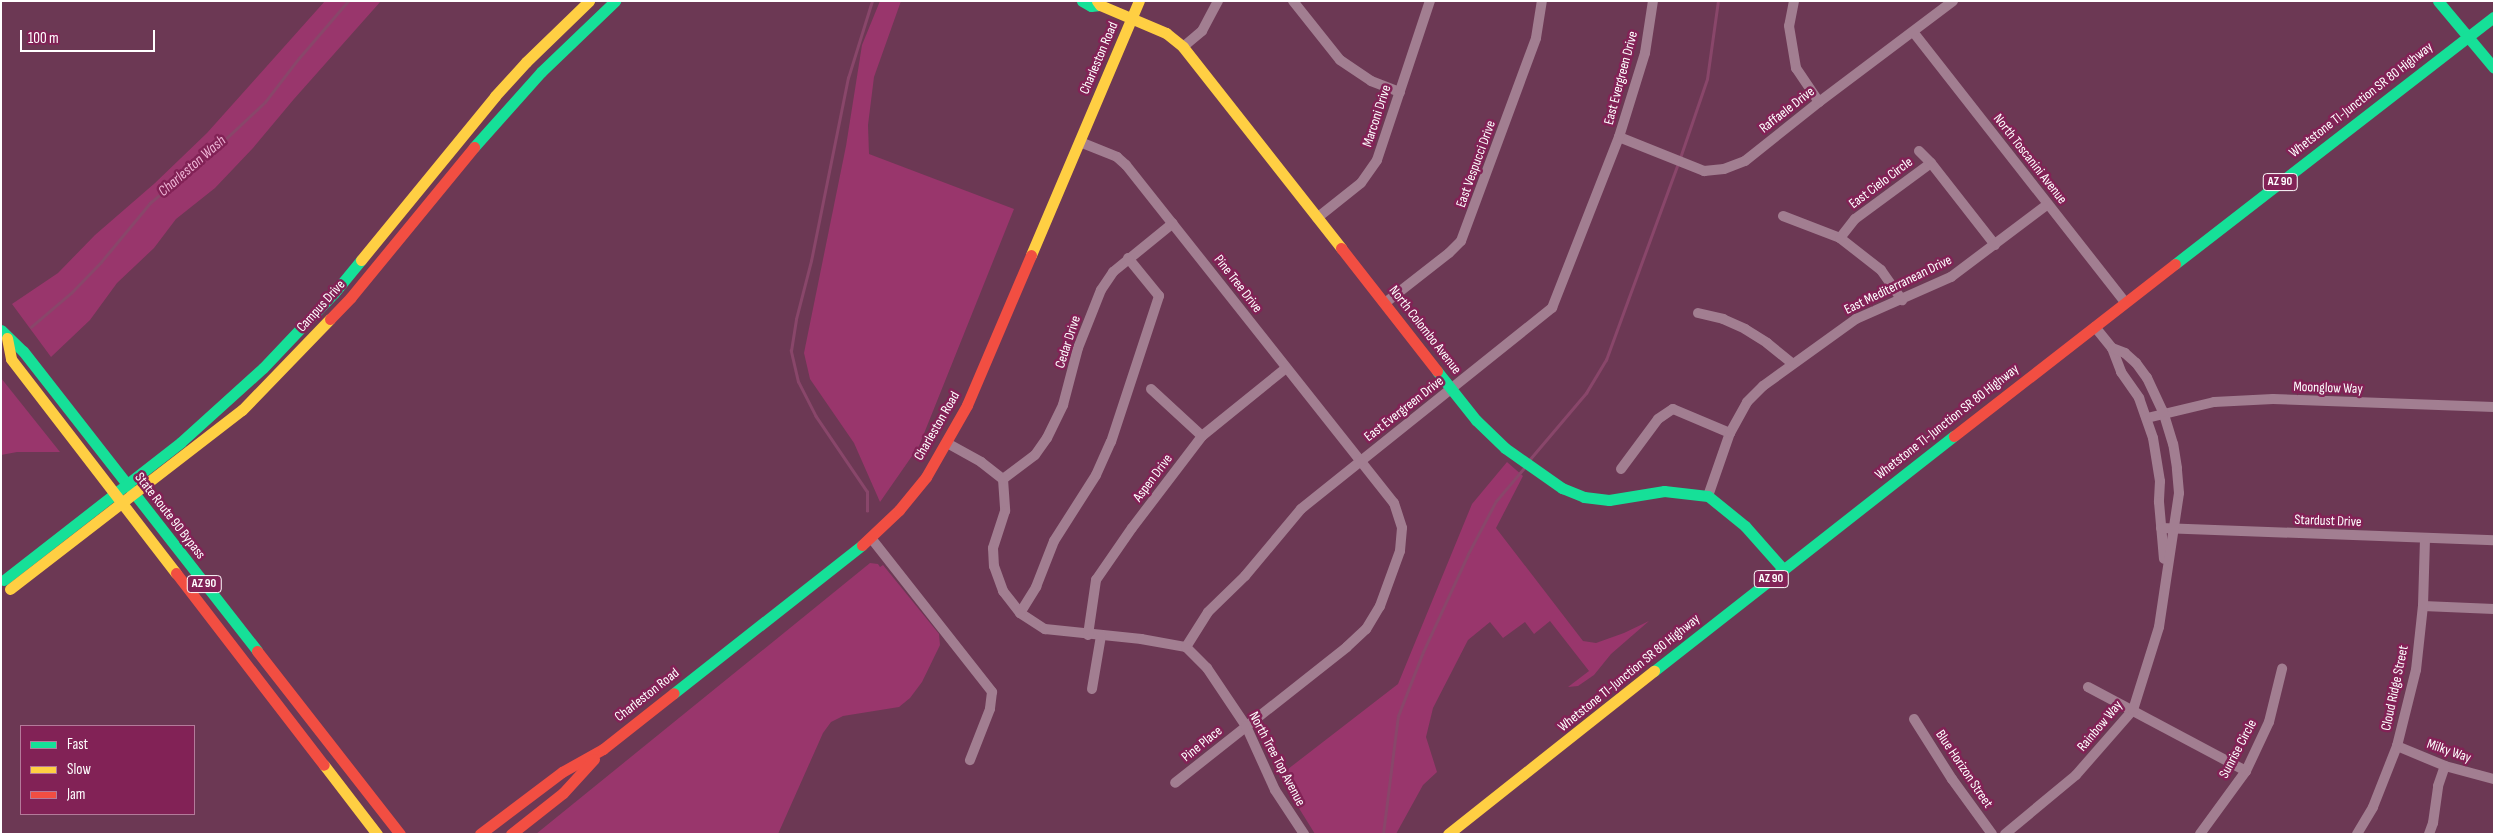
<!DOCTYPE html>
<style>
body{margin:0}
#map{position:relative;width:2495px;height:835px;overflow:hidden;background:#6c3854;font-family:"Sofia Sans Condensed",sans-serif}
div>[style]{position:absolute}
[style*='--x']{left:calc(var(--x)*1px);top:calc(var(--y)*1px);width:calc(var(--w)*1px);rotate:calc(var(--a)*1deg)}
.green>*{inset:0;background:#99366c}
.stream>*{height:2.5px;margin:-1.25px;padding:0 1.25px;transform-origin:1.25px;border-radius:1.25px;background:#89466a}
.street>*{height:10px;margin:-5px;padding:0 5px;transform-origin:5px;border-radius:5px;background:#a27e91}
.fast>*{height:11px;margin:-5.5px;padding:0 5.5px;transform-origin:5.5px;border-radius:5.5px;background:#16e098}
.slow>*{height:11px;margin:-5.5px;padding:0 5.5px;transform-origin:5.5px;border-radius:5.5px;background:#ffcf43}
.jam>*{height:11px;margin:-5.5px;padding:0 5.5px;transform-origin:5.5px;border-radius:5.5px;background:#f24e42}
span{translate:-50% -50%;white-space:nowrap;text-align:center;line-height:1.15;-webkit-text-stroke:5px #822256;paint-order:stroke}
.shield-label span{padding:1px 4px;background:#822256;border:1px solid;border-radius:4px;-webkit-text-stroke-width:0}
.shield-label{font-size:12px;color:#fff;font-weight:700}
.street-label{font-size:14px;color:#fff}
.water-label{font-size:15px;color:#efb5d6;font-style:italic}
.frame{position:absolute;inset:0;border:2px solid #fff;pointer-events:none}
.legend{position:absolute;left:20px;top:725px;width:175px;height:90px;box-sizing:border-box;background:#822256;border:1px solid #b47a9a;margin:0;padding:6px 9px;list-style:none;font-size:15px;color:#fff}
.legend li{display:flex;align-items:center;gap:10px;height:25px}
.legend b{width:25px;border:1px solid #b47a9a}
.scale{position:absolute;left:20px;top:30px;width:135px;height:22px;box-sizing:border-box;border:2px solid #fff;border-top:0;padding-left:6px;font-size:15px;line-height:18px;white-space:nowrap;color:#fff;-webkit-text-stroke:4px #822256;paint-order:stroke}
</style>
<div id="map">
<div class="green">
<div style="clip-path:polygon(325px 1px,381px 1px,294px 99px,253px 148px,215px 188px,176px 219px,154px 248px,117px 283px,90px 320px,51px 357px,12px 304px,58px 273px,95px 235px,155px 183px,207px 133px)"></div>
<div style="clip-path:polygon(880px 1px,901px 1px,874px 77px,868px 125px,869px 154px,1014px 209px,919px 446px,880px 502px,854px 443px,810px 379px,804px 353px,846px 146px,862px 45px)"></div>
<div style="clip-path:polygon(1px 378px,60px 452px,17px 452px,1px 455px)"></div>
<div style="clip-path:polygon(1507px 462px,1523px 476px,1496px 528px,1583px 641px,1596px 643px,1624px 633px,1649px 621px,1611px 654px,1594px 675px,1578px 686px,1568px 687px,1589px 671px,1550px 621px,1534px 634px,1525px 622px,1503px 638px,1490px 622px,1468px 640px,1433px 708px,1426px 737px,1437px 772px,1423px 785px,1396px 834px,1315px 834px,1279px 776px,1398px 684px,1472px 504px)"></div>
<div style="clip-path:polygon(870px 563px,878px 564px,880px 567px,883px 565px,939px 634px,940px 645px,922px 682px,910px 698px,899px 707px,843px 716px,831px 722px,823px 733px,778px 834px,536px 834px)"></div>
</div>
<div class="stream">
<div style="--x:1680;--y:158;--w:83;--a:-71.1"></div>
<div style="--x:1707;--y:79;--w:79;--a:-82"></div>
<div style="--x:31;--y:327;--w:52;--a:-40.4"></div>
<div style="--x:71;--y:293;--w:43;--a:-45.9"></div>
<div style="--x:101;--y:262;--w:77;--a:-50.3"></div>
<div style="--x:150;--y:203;--w:86;--a:-39.8"></div>
<div style="--x:216;--y:148;--w:67;--a:-43.2"></div>
<div style="--x:265;--y:102;--w:56;--a:-52.3"></div>
<div style="--x:299;--y:58;--w:75;--a:-49.3"></div>
<div style="--x:1530;--y:459;--w:87;--a:-49.7"></div>
<div style="--x:1586;--y:393;--w:39;--a:-59"></div>
<div style="--x:1606;--y:360;--w:210;--a:-69.9"></div>
<div style="--x:867;--y:511;--w:19;--a:-90"></div>
<div style="--x:867;--y:492;--w:91;--a:-124.2"></div>
<div style="--x:816;--y:417;--w:39;--a:-117"></div>
<div style="--x:798;--y:382;--w:32;--a:-103"></div>
<div style="--x:791;--y:351;--w:32;--a:-81"></div>
<div style="--x:796;--y:319;--w:60;--a:-75.5"></div>
<div style="--x:811;--y:261;--w:187;--a:-78.6"></div>
<div style="--x:848;--y:78;--w:81;--a:-72.7"></div>
<div style="--x:1383;--y:834;--w:119;--a:-82.8"></div>
<div style="--x:1398;--y:716;--w:69;--a:-68.7"></div>
<div style="--x:1423;--y:652;--w:108;--a:-65.3"></div>
<div style="--x:1468;--y:554;--w:60;--a:-62.2"></div>
<div style="--x:1496;--y:501;--w:43;--a:-49.7"></div>
</div>
<div class="street">
<div style="--x:1293;--y:1;--w:75;--a:51.5"></div>
<div style="--x:1340;--y:60;--w:37;--a:34"></div>
<div style="--x:1371;--y:81;--w:31;--a:21"></div>
<div style="--x:1794;--y:1;--w:25;--a:101"></div>
<div style="--x:1789;--y:26;--w:43;--a:80.5"></div>
<div style="--x:1796;--y:68;--w:41;--a:55.9"></div>
<div style="--x:1914;--y:33;--w:342;--a:51.9"></div>
<div style="--x:1183;--y:47;--w:25;--a:-40"></div>
<div style="--x:1202;--y:31;--w:34;--a:-62"></div>
<div style="--x:1619;--y:137;--w:92;--a:21.8"></div>
<div style="--x:1704;--y:171;--w:20;--a:-6"></div>
<div style="--x:1724;--y:169;--w:22;--a:-21"></div>
<div style="--x:1745;--y:161;--w:95;--a:-38.6"></div>
<div style="--x:1819;--y:102;--w:168;--a:-37"></div>
<div style="--x:1080;--y:142;--w:40;--a:22"></div>
<div style="--x:1117;--y:157;--w:12;--a:42"></div>
<div style="--x:1126;--y:165;--w:431;--a:51.6"></div>
<div style="--x:1394;--y:503;--w:26;--a:72"></div>
<div style="--x:1402;--y:528;--w:23;--a:95"></div>
<div style="--x:1400;--y:551;--w:59;--a:110"></div>
<div style="--x:1380;--y:606;--w:27;--a:121"></div>
<div style="--x:1366;--y:629;--w:26;--a:137"></div>
<div style="--x:1347;--y:647;--w:219;--a:141.7"></div>
<div style="--x:1919;--y:151;--w:17;--a:45"></div>
<div style="--x:1783;--y:216;--w:61;--a:21.1"></div>
<div style="--x:1840;--y:238;--w:52;--a:38"></div>
<div style="--x:1881;--y:270;--w:37;--a:55"></div>
<div style="--x:1317;--y:218;--w:56;--a:-38.5"></div>
<div style="--x:1361;--y:183;--w:28;--a:-55"></div>
<div style="--x:1377;--y:160;--w:168;--a:-71.6"></div>
<div style="--x:1840;--y:238;--w:24;--a:-52"></div>
<div style="--x:1855;--y:219;--w:94;--a:-36.4"></div>
<div style="--x:1931;--y:163;--w:104;--a:52"></div>
<div style="--x:1385;--y:303;--w:81;--a:-38"></div>
<div style="--x:1449;--y:253;--w:17;--a:-45"></div>
<div style="--x:1461;--y:241;--w:216;--a:-69.7"></div>
<div style="--x:1536;--y:38;--w:37;--a:-81"></div>
<div style="--x:1698;--y:313;--w:26;--a:13"></div>
<div style="--x:1723;--y:319;--w:24;--a:24"></div>
<div style="--x:1745;--y:329;--w:26;--a:32"></div>
<div style="--x:1767;--y:343;--w:32;--a:39"></div>
<div style="--x:2095;--y:327;--w:27;--a:51"></div>
<div style="--x:2112;--y:348;--w:26;--a:69"></div>
<div style="--x:2121;--y:372;--w:32;--a:55"></div>
<div style="--x:2139;--y:398;--w:42;--a:70.7"></div>
<div style="--x:2153;--y:438;--w:44;--a:80.8"></div>
<div style="--x:2160;--y:481;--w:21;--a:93"></div>
<div style="--x:2159;--y:502;--w:57;--a:85"></div>
<div style="--x:1151;--y:389;--w:69;--a:42.7"></div>
<div style="--x:2147;--y:418;--w:69;--a:-13.4"></div>
<div style="--x:2214;--y:402;--w:59;--a:-2.9"></div>
<div style="--x:2273;--y:399;--w:221;--a:2.1"></div>
<div style="--x:947;--y:443;--w:39;--a:29"></div>
<div style="--x:981;--y:462;--w:28;--a:38"></div>
<div style="--x:1003;--y:479;--w:32;--a:86"></div>
<div style="--x:1005;--y:511;--w:39;--a:108"></div>
<div style="--x:993;--y:548;--w:18;--a:87"></div>
<div style="--x:994;--y:566;--w:27;--a:70"></div>
<div style="--x:1003;--y:591;--w:28;--a:52"></div>
<div style="--x:1020;--y:613;--w:30;--a:33"></div>
<div style="--x:1045;--y:629;--w:97;--a:5.9"></div>
<div style="--x:1141;--y:639;--w:46;--a:10.1"></div>
<div style="--x:1186;--y:647;--w:30;--a:45"></div>
<div style="--x:1207;--y:668;--w:70;--a:56.1"></div>
<div style="--x:1246;--y:726;--w:70;--a:65.6"></div>
<div style="--x:1275;--y:790;--w:53;--a:56.6"></div>
<div style="--x:1621;--y:469;--w:62;--a:-53.5"></div>
<div style="--x:1658;--y:419;--w:18;--a:-34"></div>
<div style="--x:1673;--y:409;--w:62;--a:22.8"></div>
<div style="--x:1003;--y:479;--w:40;--a:-37"></div>
<div style="--x:1035;--y:455;--w:21;--a:-55"></div>
<div style="--x:1047;--y:438;--w:37;--a:-64"></div>
<div style="--x:1063;--y:405;--w:59;--a:-75.3"></div>
<div style="--x:1078;--y:348;--w:62;--a:-68.4"></div>
<div style="--x:1101;--y:290;--w:22;--a:-56"></div>
<div style="--x:1113;--y:272;--w:77;--a:-39.2"></div>
<div style="--x:1708;--y:496;--w:67;--a:-70.8"></div>
<div style="--x:1730;--y:433;--w:35;--a:-61"></div>
<div style="--x:1747;--y:402;--w:23;--a:-45"></div>
<div style="--x:1763;--y:386;--w:115;--a:-35.8"></div>
<div style="--x:1856;--y:319;--w:104;--a:-23.9"></div>
<div style="--x:1951;--y:277;--w:121;--a:-37"></div>
<div style="--x:2161;--y:528;--w:333;--a:2.1"></div>
<div style="--x:871;--y:538;--w:196;--a:51.8"></div>
<div style="--x:992;--y:692;--w:17;--a:97"></div>
<div style="--x:990;--y:709;--w:55;--a:111.4"></div>
<div style="--x:2423;--y:606;--w:71;--a:2.4"></div>
<div style="--x:1020;--y:613;--w:31;--a:-58"></div>
<div style="--x:1036;--y:587;--w:49;--a:-68.6"></div>
<div style="--x:1054;--y:541;--w:78;--a:-57.5"></div>
<div style="--x:1096;--y:475;--w:36;--a:-66"></div>
<div style="--x:1111;--y:442;--w:154;--a:-71.8"></div>
<div style="--x:1159;--y:296;--w:49;--a:-129.2"></div>
<div style="--x:1088;--y:635;--w:56;--a:-81.7"></div>
<div style="--x:1096;--y:580;--w:63;--a:-55.3"></div>
<div style="--x:1132;--y:528;--w:116;--a:-52.7"></div>
<div style="--x:1202;--y:436;--w:108;--a:-39"></div>
<div style="--x:1186;--y:647;--w:41;--a:-57.8"></div>
<div style="--x:1208;--y:612;--w:52;--a:-44.2"></div>
<div style="--x:1245;--y:576;--w:87;--a:-50.1"></div>
<div style="--x:1301;--y:509;--w:322;--a:-38.7"></div>
<div style="--x:1552;--y:308;--w:184;--a:-68.6"></div>
<div style="--x:1619;--y:137;--w:88;--a:-72.8"></div>
<div style="--x:1645;--y:53;--w:53;--a:-81.3"></div>
<div style="--x:2088;--y:687;--w:179;--a:28"></div>
<div style="--x:1092;--y:689;--w:54;--a:-80.4"></div>
<div style="--x:1914;--y:719;--w:71;--a:57.7"></div>
<div style="--x:1952;--y:779;--w:68;--a:54"></div>
<div style="--x:2397;--y:746;--w:52;--a:22.6"></div>
<div style="--x:2445;--y:766;--w:51;--a:14.9"></div>
<div style="--x:2005;--y:834;--w:92;--a:-39.7"></div>
<div style="--x:2076;--y:775;--w:86;--a:-48.8"></div>
<div style="--x:2133;--y:710;--w:87;--a:-72.6"></div>
<div style="--x:2159;--y:627;--w:135;--a:-81.5"></div>
<div style="--x:2179;--y:493;--w:25;--a:-95"></div>
<div style="--x:2177;--y:468;--w:24;--a:-99"></div>
<div style="--x:2173;--y:444;--w:34;--a:-107"></div>
<div style="--x:2163;--y:412;--w:38;--a:-115"></div>
<div style="--x:2147;--y:378;--w:19;--a:-126"></div>
<div style="--x:2136;--y:363;--w:15;--a:-138"></div>
<div style="--x:2125;--y:353;--w:14;--a:-159"></div>
<div style="--x:2200;--y:834;--w:78;--a:-53.9"></div>
<div style="--x:2246;--y:771;--w:54;--a:-64.9"></div>
<div style="--x:2269;--y:722;--w:55;--a:-76.2"></div>
<div style="--x:2357;--y:834;--w:31;--a:-59"></div>
<div style="--x:2373;--y:807;--w:66;--a:-68.5"></div>
<div style="--x:2397;--y:746;--w:78;--a:-76"></div>
<div style="--x:2416;--y:670;--w:64;--a:-83.8"></div>
<div style="--x:2423;--y:606;--w:67;--a:-88.3"></div>
<div style="--x:2429;--y:834;--w:12;--a:-70"></div>
<div style="--x:2433;--y:823;--w:37;--a:-82"></div>
<div style="--x:2438;--y:786;--w:21;--a:-71"></div>
</div>
<div class="fast">
<div style="--x:1082;--y:1;--w:10;--a:29"></div>
<div style="--x:1091;--y:6;--w:9;--a:-6"></div>
<div style="--x:2438;--y:1;--w:87;--a:50.1"></div>
<div style="--x:474;--y:147;--w:101;--a:-48.2"></div>
<div style="--x:541;--y:72;--w:103;--a:-43.8"></div>
<div style="--x:2175;--y:264;--w:403;--a:-37.8"></div>
<div style="--x:1;--y:330;--w:30;--a:44"></div>
<div style="--x:23;--y:351;--w:380;--a:52"></div>
<div style="--x:1437;--y:371;--w:63;--a:51.5"></div>
<div style="--x:1476;--y:420;--w:40;--a:44"></div>
<div style="--x:1505;--y:448;--w:70;--a:35.1"></div>
<div style="--x:1562;--y:488;--w:24;--a:22"></div>
<div style="--x:1584;--y:497;--w:25;--a:7"></div>
<div style="--x:1609;--y:500;--w:56;--a:-9.3"></div>
<div style="--x:1664;--y:491;--w:44;--a:6.5"></div>
<div style="--x:1708;--y:496;--w:48;--a:39"></div>
<div style="--x:1745;--y:526;--w:57;--a:48.5"></div>
<div style="--x:4;--y:580;--w:224;--a:-37.9"></div>
<div style="--x:181;--y:442;--w:110;--a:-42.1"></div>
<div style="--x:263;--y:368;--w:103;--a:-46.6"></div>
<div style="--x:334;--y:293;--w:43;--a:-50.7"></div>
<div style="--x:1654;--y:671;--w:381;--a:-38.1"></div>
<div style="--x:674;--y:693;--w:239;--a:-38.2"></div>
</div>
<div class="slow">
<div style="--x:1097;--y:1;--w:5;--a:53"></div>
<div style="--x:1100;--y:5;--w:72;--a:23"></div>
<div style="--x:1166;--y:33;--w:22;--a:39"></div>
<div style="--x:1183;--y:47;--w:256;--a:51.8"></div>
<div style="--x:1031;--y:255;--w:276;--a:-67"></div>
<div style="--x:361;--y:260;--w:212;--a:-50.7"></div>
<div style="--x:495;--y:96;--w:46;--a:-47.6"></div>
<div style="--x:526;--y:62;--w:88;--a:-44.1"></div>
<div style="--x:7;--y:338;--w:21;--a:79"></div>
<div style="--x:11;--y:359;--w:270;--a:52.4"></div>
<div style="--x:10;--y:589;--w:293;--a:-37.7"></div>
<div style="--x:242;--y:410;--w:127;--a:-46"></div>
<div style="--x:324;--y:765;--w:87;--a:52.5"></div>
<div style="--x:1448;--y:834;--w:263;--a:-38.4"></div>
</div>
<div class="jam">
<div style="--x:1341;--y:248;--w:156;--a:52"></div>
<div style="--x:330;--y:319;--w:30;--a:-46"></div>
<div style="--x:351;--y:297;--w:194;--a:-50.6"></div>
<div style="--x:1954;--y:436;--w:280;--a:-37.9"></div>
<div style="--x:862;--y:545;--w:51;--a:-43.4"></div>
<div style="--x:899;--y:510;--w:43;--a:-50.7"></div>
<div style="--x:926;--y:477;--w:83;--a:-60.3"></div>
<div style="--x:967;--y:405;--w:163;--a:-66.9"></div>
<div style="--x:176;--y:573;--w:242;--a:52.4"></div>
<div style="--x:257;--y:651;--w:232;--a:52"></div>
<div style="--x:480;--y:834;--w:103;--a:-37.1"></div>
<div style="--x:562;--y:772;--w:47;--a:-29.3"></div>
<div style="--x:603;--y:749;--w:90;--a:-38.3"></div>
<div style="--x:511;--y:834;--w:66;--a:-38.3"></div>
<div style="--x:563;--y:793;--w:46;--a:-47.6"></div>
</div>
<div class="shield-label">
<span style="left:2280px;top:182px">AZ 90</span>
<span style="left:1771px;top:579px">AZ 90</span>
<span style="left:204px;top:584px">AZ 90</span>
</div>
<div class="street-label">
<span style="left:1099px;top:58px;rotate:-67deg">Charleston Road</span>
<span style="left:1621px;top:78px;rotate:-75deg">East Evergreen Drive</span>
<span style="left:2361px;top:100px;rotate:-38deg">Whetstone TI-Junction SR 80 Highway</span>
<span style="left:1787px;top:110px;rotate:-38deg">Raffaele Drive</span>
<span style="left:1377px;top:116px;rotate:-72deg">Marconi Drive</span>
<span style="left:2030px;top:159px;rotate:52deg">North Toscanini Avenue</span>
<span style="left:1476px;top:164px;rotate:-70deg">East Vespucci Drive</span>
<span style="left:1881px;top:183px;rotate:-37deg">East Cielo Circle</span>
<span style="left:1238px;top:284px;rotate:52deg">Pine Tree Drive</span>
<span style="left:1898px;top:285px;rotate:-26deg">East Mediterranean Drive</span>
<span style="left:321px;top:306px;rotate:-48deg">Campus Drive</span>
<span style="left:1425px;top:330px;rotate:52deg">North Colombo Avenue</span>
<span style="left:1068px;top:342px;rotate:-72deg">Cedar Drive</span>
<span style="left:2328px;top:388px;rotate:2deg">Moonglow Way</span>
<span style="left:1404px;top:409px;rotate:-38deg">East Evergreen Drive</span>
<span style="left:1947px;top:422px;rotate:-38deg">Whetstone TI-Junction SR 80 Highway</span>
<span style="left:937px;top:426px;rotate:-60deg">Charleston Road</span>
<span style="left:1153px;top:478px;rotate:-53deg">Aspen Drive</span>
<span style="left:170px;top:516px;rotate:52deg">State Route 90 Bypass</span>
<span style="left:2328px;top:521px;rotate:2deg">Stardust Drive</span>
<span style="left:1629px;top:673px;rotate:-39deg">Whetstone TI-Junction SR 80 Highway</span>
<span style="left:2395px;top:688px;rotate:-78deg">Cloud Ridge Street</span>
<span style="left:647px;top:695px;rotate:-38deg">Charleston Road</span>
<span style="left:2100px;top:726px;rotate:-50deg">Rainbow Way</span>
<span style="left:1202px;top:744px;rotate:-39deg">Pine Place</span>
<span style="left:2238px;top:749px;rotate:-62deg">Sunrise Circle</span>
<span style="left:2449px;top:751px;rotate:19deg">Milky Way</span>
<span style="left:1277px;top:759px;rotate:62deg">North Tree Top Avenue</span>
<span style="left:1964px;top:769px;rotate:56deg">Blue Horizon Street</span>
</div>
<div class="water-label">
<span style="left:192px;top:166px;rotate:-41deg">Charleston Wash</span>
</div>
<div class="frame"></div>
<ul class="legend">
<li><b style="height:6px;background:#16e098"></b>Fast</li>
<li><b style="height:6px;background:#ffcf43"></b>Slow</li>
<li><b style="height:6px;background:#f24e42"></b>Jam</li>
</ul>
<div class="scale">100 m</div>
</div>
